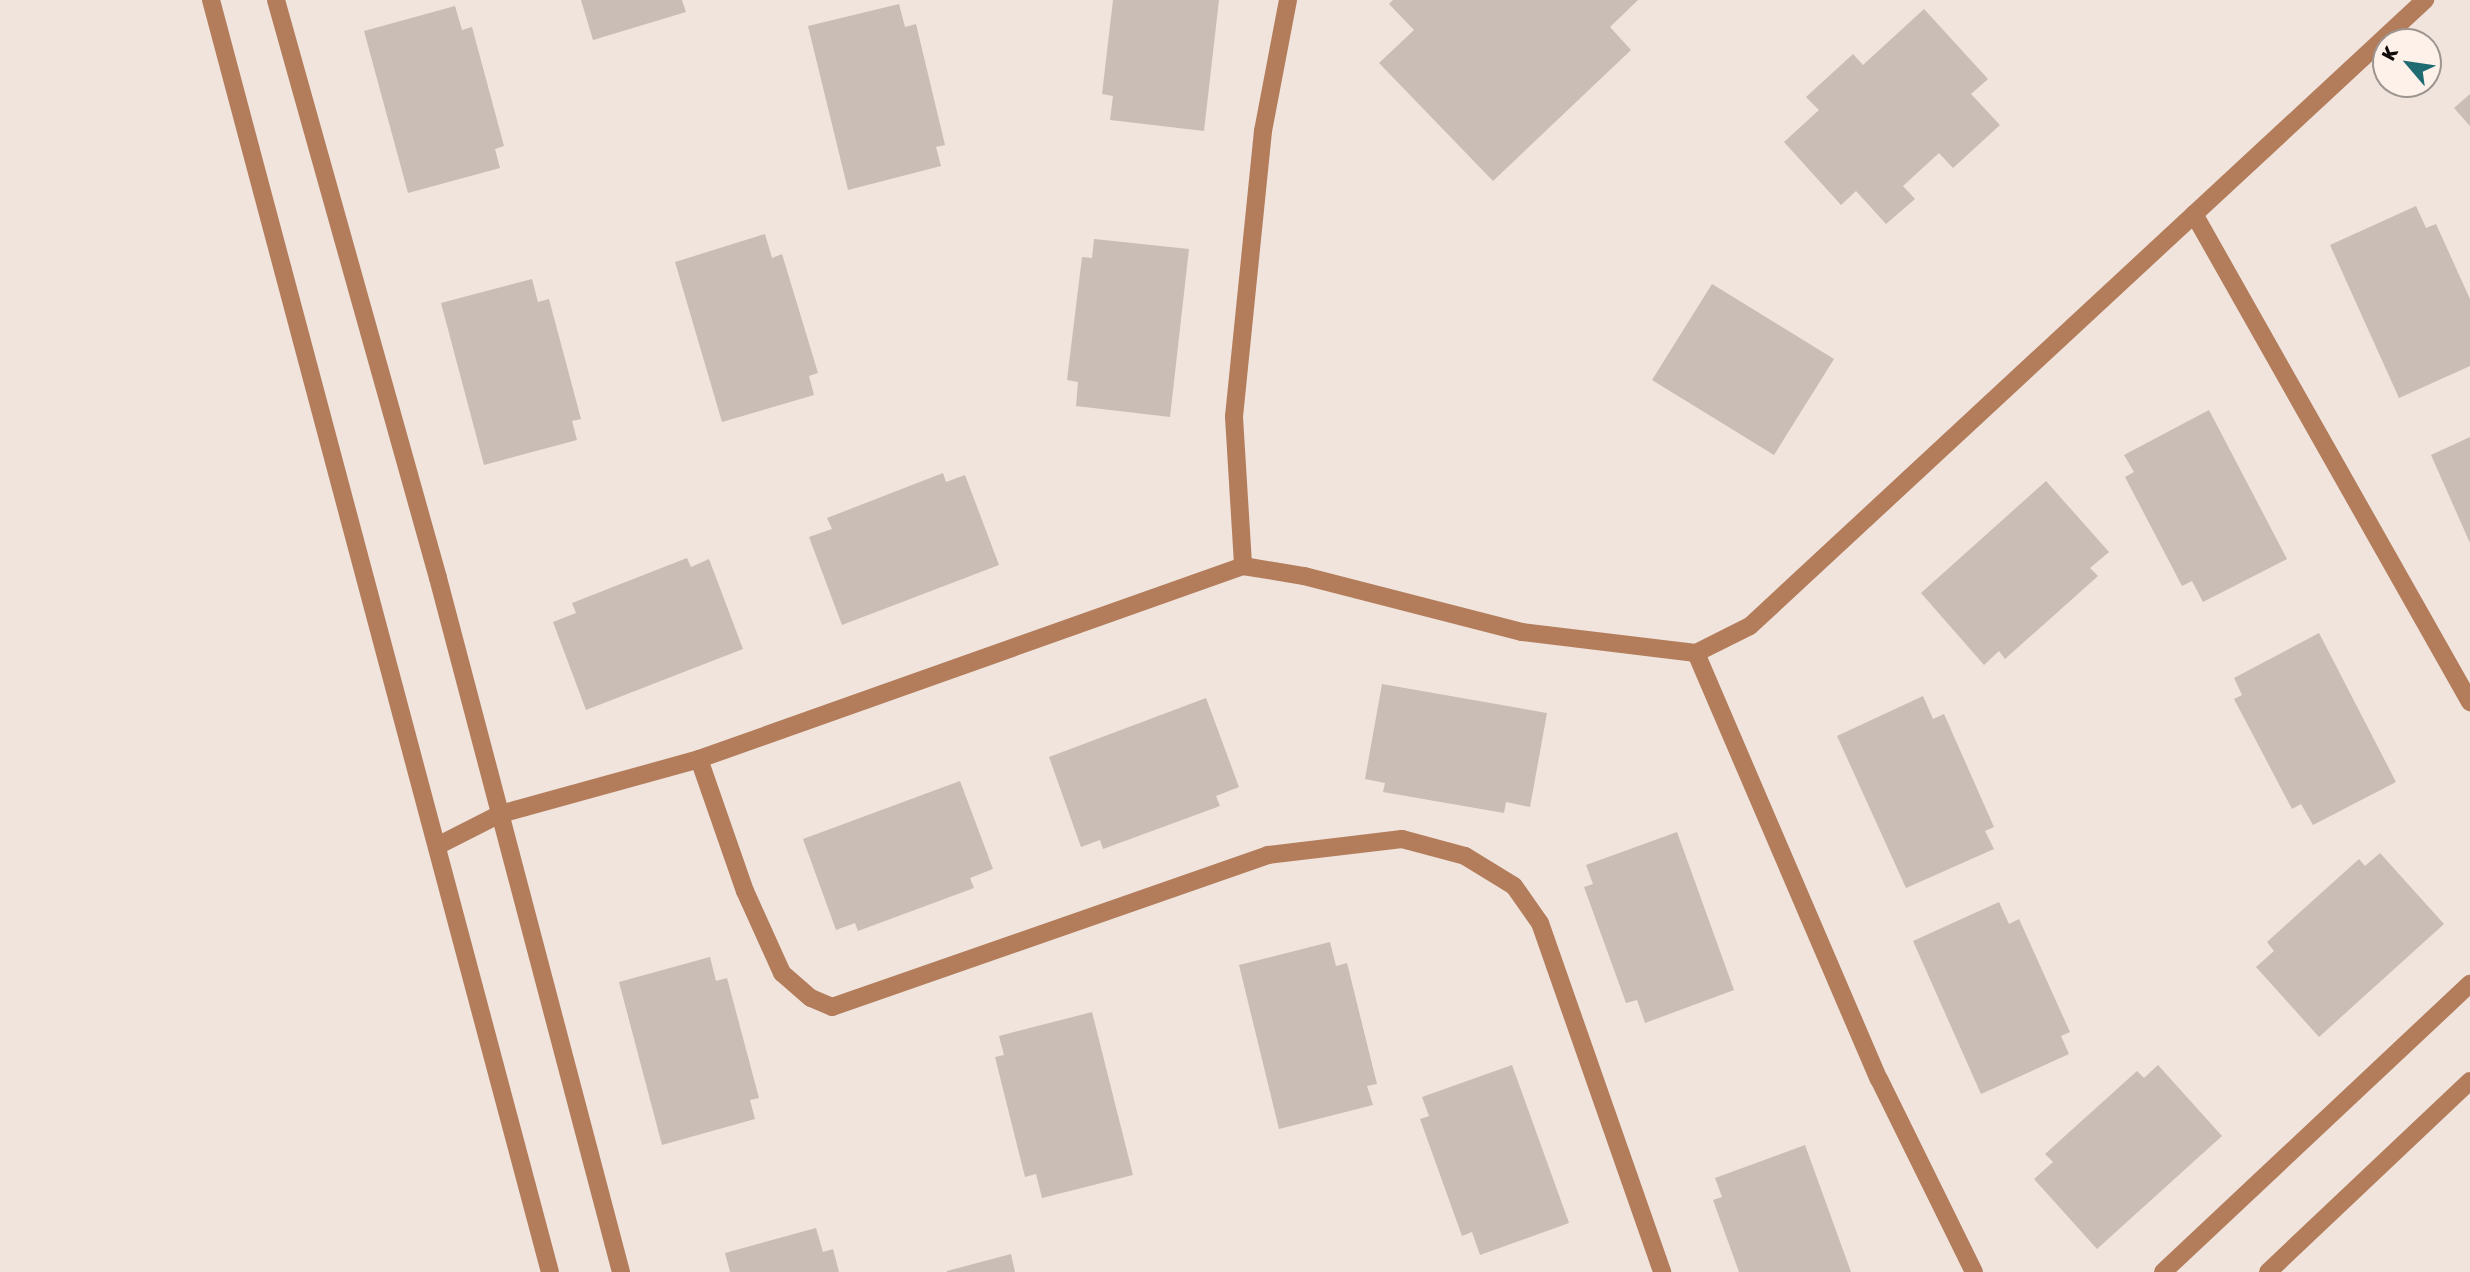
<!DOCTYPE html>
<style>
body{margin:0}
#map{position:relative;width:2470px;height:1272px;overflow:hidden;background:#f0e4dd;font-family:Rubik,sans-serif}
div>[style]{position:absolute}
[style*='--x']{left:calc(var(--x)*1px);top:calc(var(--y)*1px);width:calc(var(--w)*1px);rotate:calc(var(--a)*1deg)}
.building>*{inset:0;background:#c9bdb6}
.minor>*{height:18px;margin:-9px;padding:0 9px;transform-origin:9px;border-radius:9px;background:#b37d5c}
span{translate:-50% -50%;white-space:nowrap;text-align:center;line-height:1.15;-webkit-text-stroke:6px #fdf1ea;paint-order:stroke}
.north{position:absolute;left:2372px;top:28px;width:70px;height:70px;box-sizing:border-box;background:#fdf1ea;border:2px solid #9e9590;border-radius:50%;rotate:299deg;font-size:19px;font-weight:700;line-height:28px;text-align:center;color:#0f0b09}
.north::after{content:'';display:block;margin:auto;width:24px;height:32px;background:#1f6b71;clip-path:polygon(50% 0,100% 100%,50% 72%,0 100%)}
</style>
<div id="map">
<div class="building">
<div style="clip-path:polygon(581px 0,682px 0,686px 12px,593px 40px)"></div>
<div style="clip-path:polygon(1113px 0,1219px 0,1204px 131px,1110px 120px,1113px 96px,1102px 94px)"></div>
<div style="clip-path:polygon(1393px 0,1638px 0,1610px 27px,1631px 50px,1493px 181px,1379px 63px,1414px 30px,1389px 4px)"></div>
<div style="clip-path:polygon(899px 4px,905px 27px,916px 24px,945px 145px,936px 147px,941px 166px,848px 190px,808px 26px)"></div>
<div style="clip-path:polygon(455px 6px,462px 30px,472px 27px,504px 146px,495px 149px,500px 168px,408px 193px,364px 31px)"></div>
<div style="clip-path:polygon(1924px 9px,1988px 79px,1971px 94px,2000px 125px,1953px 168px,1939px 153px,1903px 186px,1915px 199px,1886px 224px,1856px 191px,1841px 205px,1784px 142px,1819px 110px,1806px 97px,1853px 54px,1863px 65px)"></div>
<div style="clip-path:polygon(2470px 94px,2470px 126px,2454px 108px)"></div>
<div style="clip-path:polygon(2416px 206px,2426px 228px,2436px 224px,2470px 299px,2470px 366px,2399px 398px,2330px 245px)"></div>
<div style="clip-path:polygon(765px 234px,772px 258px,782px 254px,818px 373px,809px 376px,814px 395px,722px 422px,675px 262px)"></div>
<div style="clip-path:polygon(1094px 239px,1189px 249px,1170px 417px,1076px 406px,1078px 382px,1067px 380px,1082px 257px,1092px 258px)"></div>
<div style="clip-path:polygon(532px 279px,538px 302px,549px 299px,581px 419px,572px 421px,577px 440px,484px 465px,441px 303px)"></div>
<div style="clip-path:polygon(1712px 284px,1834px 359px,1774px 455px,1652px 380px)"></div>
<div style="clip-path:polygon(2209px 410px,2287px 559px,2203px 602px,2192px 581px,2182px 586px,2125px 477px,2134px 472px,2124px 455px)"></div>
<div style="clip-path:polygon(2470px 437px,2470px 543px,2431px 455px)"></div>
<div style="clip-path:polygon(943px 473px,946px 482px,965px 475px,999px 565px,842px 625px,809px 537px,832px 529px,827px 518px)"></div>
<div style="clip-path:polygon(2046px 481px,2109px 552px,2090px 568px,2098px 576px,2005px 659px,1999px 651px,1984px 665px,1921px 593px)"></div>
<div style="clip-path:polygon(687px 558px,691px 567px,709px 559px,743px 649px,586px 710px,553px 622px,576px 613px,572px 603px)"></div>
<div style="clip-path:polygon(2319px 633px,2396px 782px,2313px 825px,2301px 804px,2292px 809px,2234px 699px,2242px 695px,2234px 678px)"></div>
<div style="clip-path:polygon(1382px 684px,1547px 713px,1530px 807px,1506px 802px,1504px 813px,1383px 792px,1385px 783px,1365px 779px)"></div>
<div style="clip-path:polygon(1923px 696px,1933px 719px,1944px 714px,1994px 827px,1985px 831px,1994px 849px,1906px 888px,1837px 736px)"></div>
<div style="clip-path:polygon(1206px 698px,1239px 787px,1216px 796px,1220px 806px,1103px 849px,1100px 840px,1081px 847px,1049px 757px)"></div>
<div style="clip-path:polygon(960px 781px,993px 869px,970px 878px,974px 888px,858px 931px,855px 923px,836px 930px,803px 839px)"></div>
<div style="clip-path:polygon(1677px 832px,1734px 990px,1645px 1023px,1637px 1000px,1626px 1003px,1584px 887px,1593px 884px,1586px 865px)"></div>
<div style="clip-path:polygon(2380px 853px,2444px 924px,2319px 1037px,2256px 967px,2274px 951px,2267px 942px,2359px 859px,2365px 866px)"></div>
<div style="clip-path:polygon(1999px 902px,2009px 924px,2019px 919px,2070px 1032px,2061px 1036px,2069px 1054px,1981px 1094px,1913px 941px)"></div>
<div style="clip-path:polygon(1330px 942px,1336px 966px,1347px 963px,1377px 1084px,1367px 1086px,1373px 1105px,1279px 1129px,1239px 965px)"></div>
<div style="clip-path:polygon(710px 957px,716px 981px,727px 978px,759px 1098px,750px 1100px,755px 1119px,662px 1145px,619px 982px)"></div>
<div style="clip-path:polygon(1092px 1012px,1133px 1175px,1042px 1198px,1036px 1174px,1025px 1177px,995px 1057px,1004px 1055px,999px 1036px)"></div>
<div style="clip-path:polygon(1512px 1065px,1569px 1223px,1480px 1255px,1472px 1232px,1462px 1236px,1420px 1119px,1429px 1116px,1422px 1097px)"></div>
<div style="clip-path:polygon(2158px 1065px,2222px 1136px,2097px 1249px,2034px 1179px,2053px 1162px,2045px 1154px,2137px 1071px,2144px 1078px)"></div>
<div style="clip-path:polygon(1805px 1145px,1851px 1272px,1739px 1272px,1713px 1200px,1722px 1197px,1715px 1178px)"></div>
<div style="clip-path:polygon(816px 1228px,823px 1252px,833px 1249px,839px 1272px,730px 1272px,725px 1253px)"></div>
<div style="clip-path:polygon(1011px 1254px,1015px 1272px,947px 1272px,947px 1271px)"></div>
</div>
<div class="minor">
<div style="--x:211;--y:0;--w:1316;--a:75.08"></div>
<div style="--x:276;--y:0;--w:600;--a:74.34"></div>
<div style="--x:438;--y:578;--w:718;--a:75.23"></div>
<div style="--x:1288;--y:0;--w:133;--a:100.8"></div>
<div style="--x:1263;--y:131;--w:287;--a:95.8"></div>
<div style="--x:1234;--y:417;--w:149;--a:86.5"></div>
<div style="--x:1243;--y:566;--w:62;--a:9.3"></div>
<div style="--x:1304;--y:576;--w:225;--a:14.4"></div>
<div style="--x:1522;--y:632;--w:175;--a:6.9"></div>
<div style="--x:1696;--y:653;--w:60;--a:-26.6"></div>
<div style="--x:1750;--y:626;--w:921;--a:-42.84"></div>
<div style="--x:2194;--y:214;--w:561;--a:60.51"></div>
<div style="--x:1696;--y:653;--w:464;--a:66.8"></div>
<div style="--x:1879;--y:1079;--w:215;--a:63.8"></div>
<div style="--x:699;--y:759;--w:140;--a:70.8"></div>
<div style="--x:745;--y:891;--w:90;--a:65.7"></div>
<div style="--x:782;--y:973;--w:38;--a:41"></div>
<div style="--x:811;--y:998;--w:23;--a:23"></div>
<div style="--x:832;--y:1007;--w:462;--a:-19.2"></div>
<div style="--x:1268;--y:855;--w:135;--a:-6.8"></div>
<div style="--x:1402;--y:839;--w:65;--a:15.1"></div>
<div style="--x:1465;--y:856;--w:57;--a:31.5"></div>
<div style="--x:1514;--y:886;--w:45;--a:54.9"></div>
<div style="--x:1540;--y:923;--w:370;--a:70.7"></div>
<div style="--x:439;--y:845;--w:68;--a:-26.9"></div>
<div style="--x:500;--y:814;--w:206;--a:-15.4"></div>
<div style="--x:699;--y:759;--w:577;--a:-19.53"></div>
<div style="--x:2163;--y:1272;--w:421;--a:-43.2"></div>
<div style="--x:2268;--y:1272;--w:278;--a:-43.4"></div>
</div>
<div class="north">K</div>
</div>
